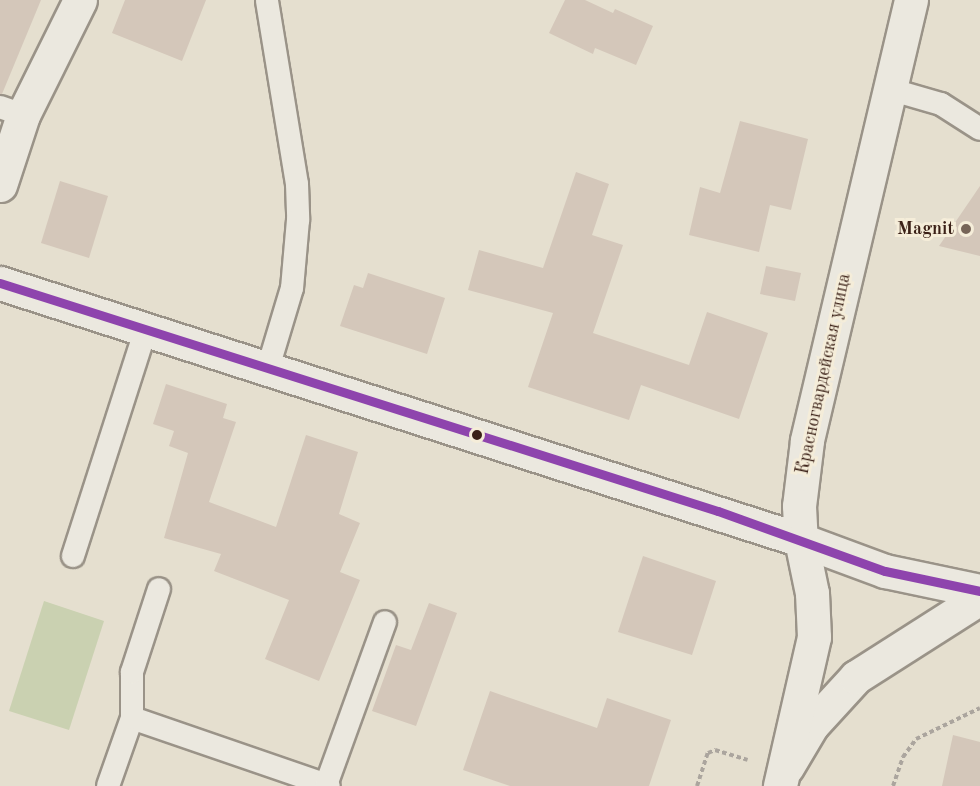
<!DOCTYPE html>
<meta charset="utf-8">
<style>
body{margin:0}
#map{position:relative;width:980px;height:786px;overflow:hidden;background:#e5dfcf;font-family:"Old Standard TT",serif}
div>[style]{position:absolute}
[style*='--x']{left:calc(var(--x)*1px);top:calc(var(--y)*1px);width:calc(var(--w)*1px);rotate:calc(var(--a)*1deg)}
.green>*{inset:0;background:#cad1b1}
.building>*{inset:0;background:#d4c7ba}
.path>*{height:4px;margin-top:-2px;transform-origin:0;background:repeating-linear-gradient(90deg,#aba59e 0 4.5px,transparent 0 7.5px)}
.roads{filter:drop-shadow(2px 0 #9a9388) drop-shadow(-2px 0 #9a9388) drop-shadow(0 2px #9a9388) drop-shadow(0 -2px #9a9388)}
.service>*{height:22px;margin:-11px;padding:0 11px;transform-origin:11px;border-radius:11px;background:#ebe8df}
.minor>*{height:33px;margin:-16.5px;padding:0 16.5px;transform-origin:16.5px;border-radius:16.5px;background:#ebe8df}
.tertiary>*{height:33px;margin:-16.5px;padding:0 16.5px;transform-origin:16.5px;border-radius:16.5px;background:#ebe8df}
.bus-1>*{height:9px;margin:-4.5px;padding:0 4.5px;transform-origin:4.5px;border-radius:4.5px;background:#8e44ad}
.dots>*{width:16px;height:16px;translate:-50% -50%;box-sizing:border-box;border:3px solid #f5edd9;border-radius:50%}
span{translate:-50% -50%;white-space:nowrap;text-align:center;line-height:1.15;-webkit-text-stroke:6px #f5edd9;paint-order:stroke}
.poi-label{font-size:18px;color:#3b2117;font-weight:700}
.right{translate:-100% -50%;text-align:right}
.street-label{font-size:18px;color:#3b2117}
</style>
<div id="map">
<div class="green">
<div style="clip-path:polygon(44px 601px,104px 621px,69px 730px,9px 711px)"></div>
</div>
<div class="building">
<div style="clip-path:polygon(0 0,41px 0,2px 94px,0 94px)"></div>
<div style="clip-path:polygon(125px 0,206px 0,182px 61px,112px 33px)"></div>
<div style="clip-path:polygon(565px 0,585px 0,613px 13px,615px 9px,653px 26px,636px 65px,595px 48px,593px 54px,549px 33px)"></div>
<div style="clip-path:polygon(740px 121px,808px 139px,791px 210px,770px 205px,759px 252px,689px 235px,700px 187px,720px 193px)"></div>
<div style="clip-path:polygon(576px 172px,609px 184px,592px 235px,623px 245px,593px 333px,689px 365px,707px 312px,768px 333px,739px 419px,641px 385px,629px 420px,528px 387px,553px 313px,468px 290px,479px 250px,543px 268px)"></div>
<div style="clip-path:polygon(60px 181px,108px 196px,89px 258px,41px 243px)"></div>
<div style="clip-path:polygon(980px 186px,980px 256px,939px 246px)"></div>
<div style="clip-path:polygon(766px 266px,801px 273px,795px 301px,760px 294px)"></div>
<div style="clip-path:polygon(368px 273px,445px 298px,427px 354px,340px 326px,354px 285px,363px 288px)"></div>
<div style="clip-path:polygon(166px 384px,227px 404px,223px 418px,236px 422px,209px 502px,276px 527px,306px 435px,358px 452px,339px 514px,360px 523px,340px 572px,360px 580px,319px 681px,265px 659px,289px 600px,214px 571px,221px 554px,164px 538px,188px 453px,169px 446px,174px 431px,153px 424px)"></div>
<div style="clip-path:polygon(643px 556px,716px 581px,692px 655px,618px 632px)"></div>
<div style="clip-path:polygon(429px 603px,457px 613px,416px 726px,372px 711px,396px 645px,411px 650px)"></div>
<div style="clip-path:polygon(490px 691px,597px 728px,607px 698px,671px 720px,649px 786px,510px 786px,463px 770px)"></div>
<div style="clip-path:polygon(953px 735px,980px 742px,980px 786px,942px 786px)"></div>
</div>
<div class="path">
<div style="--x:697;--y:786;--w:35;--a:-72"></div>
<div style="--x:708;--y:753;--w:8;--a:-23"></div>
<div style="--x:715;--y:750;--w:34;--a:17"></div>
<div style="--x:893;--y:786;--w:31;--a:-71"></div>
<div style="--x:903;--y:757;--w:22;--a:-54"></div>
<div style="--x:916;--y:739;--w:71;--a:-25.8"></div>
</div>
<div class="roads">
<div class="service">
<div style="--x:267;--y:1;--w:185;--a:80.7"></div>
<div style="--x:297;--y:184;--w:36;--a:88"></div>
<div style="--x:298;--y:220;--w:68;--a:95"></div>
<div style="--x:292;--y:288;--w:84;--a:106.7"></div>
<div style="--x:889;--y:89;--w:54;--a:16.1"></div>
<div style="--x:941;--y:104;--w:46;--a:32.7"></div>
<div style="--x:0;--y:107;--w:24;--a:19"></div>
<div style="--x:73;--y:556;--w:238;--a:-72.2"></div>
<div style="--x:132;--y:718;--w:208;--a:19"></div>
<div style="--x:326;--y:785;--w:173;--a:-70.1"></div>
<div style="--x:108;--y:786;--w:72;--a:-70.6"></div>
<div style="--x:132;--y:718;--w:46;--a:-90"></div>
<div style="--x:132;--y:672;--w:87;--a:-72"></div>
</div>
<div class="minor">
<div style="--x:911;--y:0;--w:453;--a:103.3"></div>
<div style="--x:807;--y:441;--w:65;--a:97"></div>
<div style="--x:799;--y:506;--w:34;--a:87"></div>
<div style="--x:801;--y:540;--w:90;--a:20.3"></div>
<div style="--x:885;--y:571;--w:97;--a:11.9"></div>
<div style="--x:0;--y:185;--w:74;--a:-71.8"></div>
<div style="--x:23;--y:115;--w:128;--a:-63.6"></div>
<div style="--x:787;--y:767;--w:49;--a:-59.2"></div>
<div style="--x:812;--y:725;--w:65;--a:-47.5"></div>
<div style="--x:856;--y:677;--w:147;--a:-32.5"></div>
</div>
<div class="tertiary">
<div style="--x:0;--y:283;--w:841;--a:17.79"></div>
<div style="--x:801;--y:540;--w:54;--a:78.3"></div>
<div style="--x:812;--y:593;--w:44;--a:87.4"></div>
<div style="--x:814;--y:637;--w:153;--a:102.9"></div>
</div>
</div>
<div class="bus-1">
<div style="--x:0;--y:283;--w:753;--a:17.62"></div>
<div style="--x:718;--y:511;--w:177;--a:19.8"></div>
<div style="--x:885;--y:571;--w:97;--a:11.9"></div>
</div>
<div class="dots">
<div style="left:966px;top:229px;background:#766457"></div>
<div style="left:477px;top:435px;background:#3b2117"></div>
</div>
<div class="poi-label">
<span class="right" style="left:954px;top:229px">Magnit</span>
</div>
<div class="street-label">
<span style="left:824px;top:374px;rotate:-78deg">Красногвардейская улица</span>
</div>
</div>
